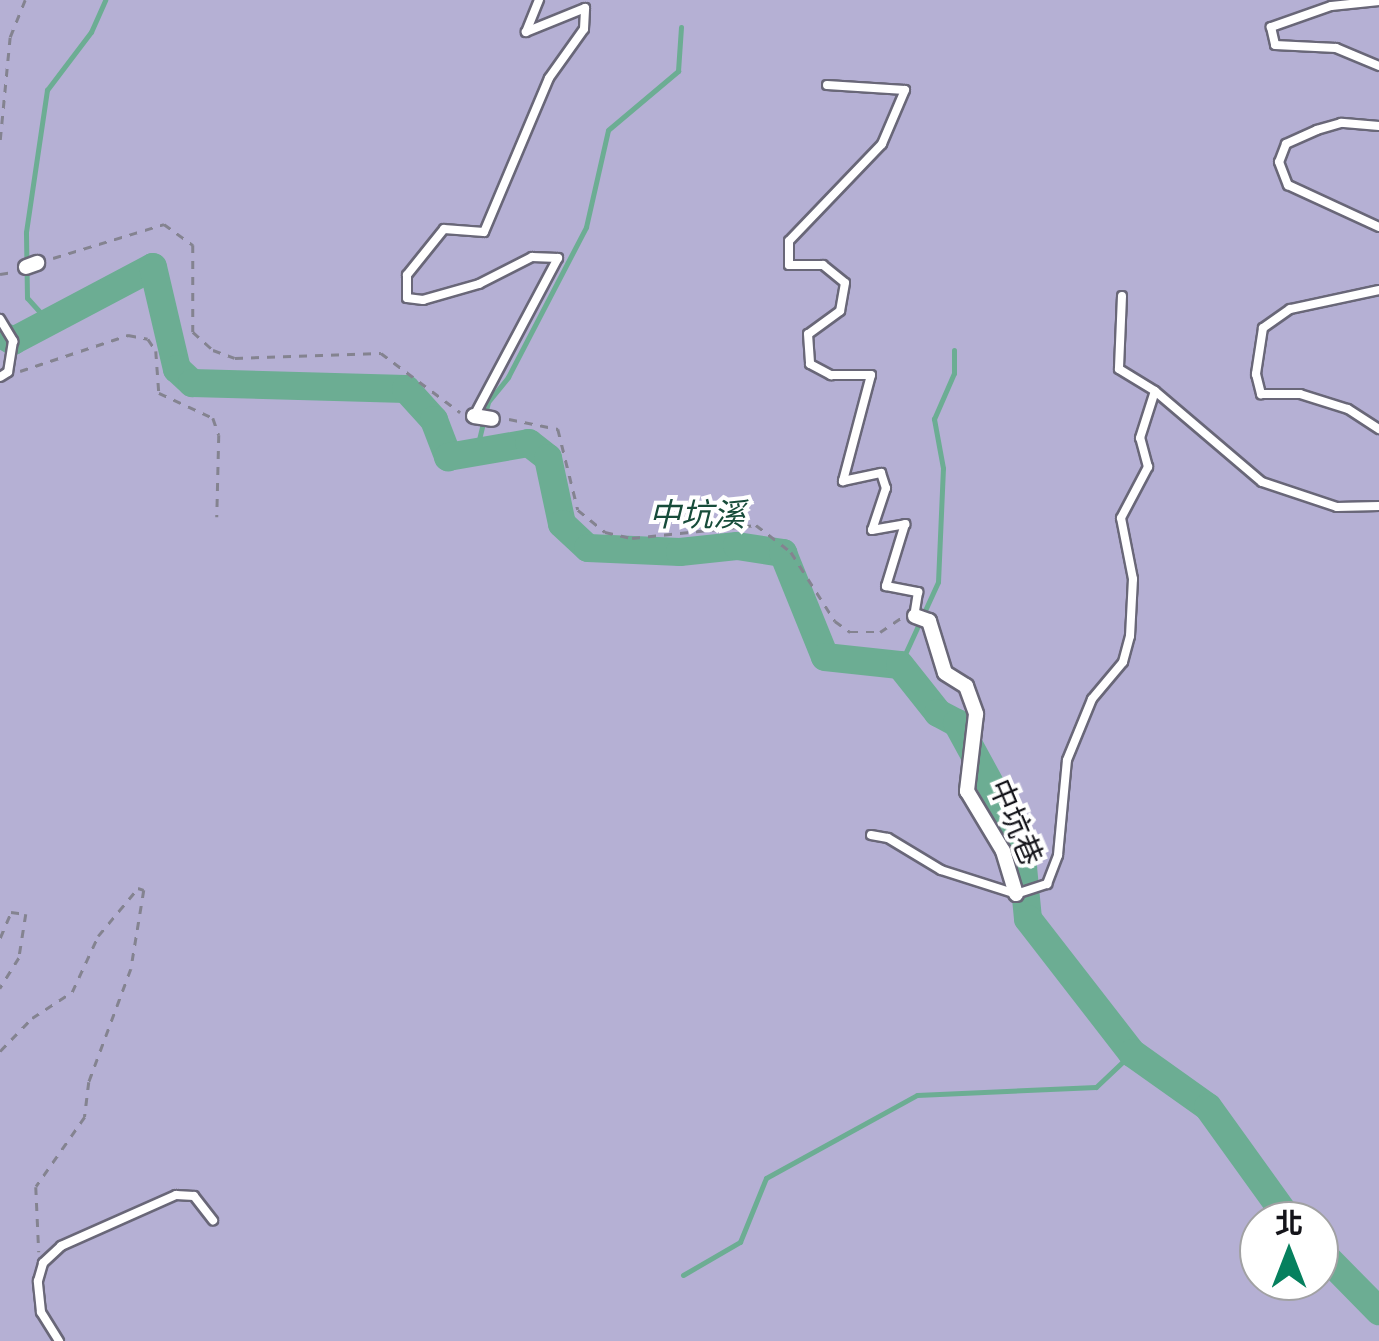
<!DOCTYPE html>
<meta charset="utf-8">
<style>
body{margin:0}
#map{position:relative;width:1379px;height:1341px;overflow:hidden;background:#e1def1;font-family:"Asap Condensed","Noto Sans TC",sans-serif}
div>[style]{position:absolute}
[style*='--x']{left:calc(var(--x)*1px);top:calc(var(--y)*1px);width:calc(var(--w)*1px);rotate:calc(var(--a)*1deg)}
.green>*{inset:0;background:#b5b0d4}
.stream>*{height:5px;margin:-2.5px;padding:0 2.5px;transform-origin:2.5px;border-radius:2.5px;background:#6cad93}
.river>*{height:28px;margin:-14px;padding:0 14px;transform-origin:14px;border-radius:14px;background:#6cad93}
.path>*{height:2.5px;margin-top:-1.25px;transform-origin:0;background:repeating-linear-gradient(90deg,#848390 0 8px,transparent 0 16px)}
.roads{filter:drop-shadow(2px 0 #696778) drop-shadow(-2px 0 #696778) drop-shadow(0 2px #696778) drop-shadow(0 -2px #696778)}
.service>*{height:8px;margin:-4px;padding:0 4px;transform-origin:4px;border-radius:4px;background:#fff}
.minor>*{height:14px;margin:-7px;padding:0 7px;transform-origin:7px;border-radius:7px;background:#fff}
span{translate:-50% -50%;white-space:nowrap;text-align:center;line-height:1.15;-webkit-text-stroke:8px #fff;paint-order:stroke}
.street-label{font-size:30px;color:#14141a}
.water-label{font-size:32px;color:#174c3a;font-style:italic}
.north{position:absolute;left:1239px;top:1201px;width:100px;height:100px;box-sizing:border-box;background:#fff;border:2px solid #a1a1a3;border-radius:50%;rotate:0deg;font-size:28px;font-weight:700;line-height:40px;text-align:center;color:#14141a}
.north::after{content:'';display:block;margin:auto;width:35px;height:45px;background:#06805e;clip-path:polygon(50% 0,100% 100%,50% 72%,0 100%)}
</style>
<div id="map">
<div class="green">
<div style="clip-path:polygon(evenodd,0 0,1379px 0,1379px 1341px,0 1341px,0 0,1259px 1221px,1319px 1221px,1319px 1281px,1259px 1281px,1259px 1221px)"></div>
</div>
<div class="stream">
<div style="--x:48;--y:321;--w:31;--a:-132"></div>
<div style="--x:27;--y:298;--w:66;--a:-90.9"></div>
<div style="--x:26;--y:232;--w:144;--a:-81.6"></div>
<div style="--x:47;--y:90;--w:73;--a:-52.8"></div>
<div style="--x:91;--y:32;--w:35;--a:-66"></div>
<div style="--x:476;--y:452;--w:51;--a:-76.5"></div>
<div style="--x:488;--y:402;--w:32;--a:-51"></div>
<div style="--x:508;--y:377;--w:169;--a:-62.5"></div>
<div style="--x:586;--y:227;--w:99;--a:-77.2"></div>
<div style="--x:608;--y:130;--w:92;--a:-40.1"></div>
<div style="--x:678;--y:71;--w:44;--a:-86.1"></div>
<div style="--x:900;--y:665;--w:91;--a:-65.4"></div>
<div style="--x:938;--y:582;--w:114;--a:-87.5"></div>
<div style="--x:943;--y:468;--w:50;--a:-100.4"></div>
<div style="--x:934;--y:419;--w:50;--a:-66.5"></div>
<div style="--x:954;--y:373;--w:23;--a:-90"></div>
<div style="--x:683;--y:1275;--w:66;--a:-30.1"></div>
<div style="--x:740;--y:1242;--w:69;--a:-67.9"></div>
<div style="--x:766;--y:1178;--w:172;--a:-28.8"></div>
<div style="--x:917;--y:1095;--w:179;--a:-2.6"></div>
<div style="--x:1096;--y:1087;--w:50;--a:-43.4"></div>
</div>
<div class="river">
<div style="--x:0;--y:334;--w:15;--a:28"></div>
<div style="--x:13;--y:341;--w:158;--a:-27.9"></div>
<div style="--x:153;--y:267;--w:105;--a:76.8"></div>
<div style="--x:177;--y:369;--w:21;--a:43"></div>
<div style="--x:192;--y:383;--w:214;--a:1.6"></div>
<div style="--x:406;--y:389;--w:42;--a:47.9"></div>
<div style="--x:434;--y:420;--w:40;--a:69"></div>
<div style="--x:448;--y:457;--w:82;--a:-9.8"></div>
<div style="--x:529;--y:443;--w:24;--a:38"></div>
<div style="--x:548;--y:458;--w:67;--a:78"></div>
<div style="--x:562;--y:524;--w:35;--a:43"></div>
<div style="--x:588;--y:548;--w:92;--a:2.5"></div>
<div style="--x:680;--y:552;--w:57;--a:-6"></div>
<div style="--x:737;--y:546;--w:47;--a:8.7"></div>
<div style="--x:783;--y:553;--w:112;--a:68"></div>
<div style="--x:825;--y:657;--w:75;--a:6.1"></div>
<div style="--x:900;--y:665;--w:61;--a:51.6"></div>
<div style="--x:938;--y:713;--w:21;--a:28"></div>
<div style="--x:957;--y:723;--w:102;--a:61.4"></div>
<div style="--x:1006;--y:813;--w:57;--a:72.5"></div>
<div style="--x:1023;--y:867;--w:52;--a:84.5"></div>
<div style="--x:1028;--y:919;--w:170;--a:52.2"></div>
<div style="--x:1132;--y:1053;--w:93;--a:35.4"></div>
<div style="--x:1208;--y:1107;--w:140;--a:54.3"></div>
<div style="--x:1319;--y:1250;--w:86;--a:45.5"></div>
</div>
<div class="path">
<div style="--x:0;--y:140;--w:103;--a:-84.5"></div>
<div style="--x:10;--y:37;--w:40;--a:-68"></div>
<div style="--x:53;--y:258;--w:116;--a:-17"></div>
<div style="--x:164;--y:224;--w:36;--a:36"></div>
<div style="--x:193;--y:245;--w:87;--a:90"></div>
<div style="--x:193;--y:332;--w:27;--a:42"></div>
<div style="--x:213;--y:350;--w:23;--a:20"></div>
<div style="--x:235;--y:358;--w:146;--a:-2"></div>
<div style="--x:381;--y:353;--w:99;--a:36.8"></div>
<div style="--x:0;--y:274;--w:13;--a:-9"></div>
<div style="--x:20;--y:371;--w:114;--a:-18.4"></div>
<div style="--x:128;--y:335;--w:20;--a:11"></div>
<div style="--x:148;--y:339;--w:14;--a:56"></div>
<div style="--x:156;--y:351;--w:42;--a:85.9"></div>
<div style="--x:159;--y:393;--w:60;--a:24.8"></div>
<div style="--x:213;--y:418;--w:18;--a:71"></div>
<div style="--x:219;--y:435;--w:82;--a:91.4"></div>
<div style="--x:509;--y:419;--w:50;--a:11.5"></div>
<div style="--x:558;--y:429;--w:83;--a:76.1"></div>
<div style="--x:578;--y:510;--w:35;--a:39"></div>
<div style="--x:605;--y:532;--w:28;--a:13"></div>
<div style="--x:632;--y:538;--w:125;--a:-6"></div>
<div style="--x:756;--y:525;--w:44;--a:37.6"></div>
<div style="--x:791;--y:552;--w:82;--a:57.5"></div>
<div style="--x:835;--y:621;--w:19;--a:36"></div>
<div style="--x:850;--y:632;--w:30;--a:0"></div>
<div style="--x:880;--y:632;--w:25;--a:-34"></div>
<div style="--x:0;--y:938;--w:28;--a:-67"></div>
<div style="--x:11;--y:912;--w:15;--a:8"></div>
<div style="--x:26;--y:914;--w:45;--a:99"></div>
<div style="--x:19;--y:958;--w:36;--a:122"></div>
<div style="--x:0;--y:1051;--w:46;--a:-45.9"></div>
<div style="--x:32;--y:1018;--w:48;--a:-33"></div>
<div style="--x:72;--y:992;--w:62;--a:-65.1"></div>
<div style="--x:98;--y:936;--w:62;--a:-50.2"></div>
<div style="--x:138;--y:888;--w:6;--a:18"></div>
<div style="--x:144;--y:890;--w:80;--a:99.3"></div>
<div style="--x:131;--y:969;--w:121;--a:110.4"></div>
<div style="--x:89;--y:1082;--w:35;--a:97"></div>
<div style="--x:85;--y:1117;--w:85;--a:125"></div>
<div style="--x:36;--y:1187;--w:65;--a:87.4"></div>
</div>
<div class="roads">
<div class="service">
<div style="--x:1379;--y:1;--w:48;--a:174.1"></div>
<div style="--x:1331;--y:6;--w:64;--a:160.7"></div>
<div style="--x:1271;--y:27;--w:18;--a:77"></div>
<div style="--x:1275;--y:45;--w:61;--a:2.8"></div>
<div style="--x:1336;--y:48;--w:47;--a:22.7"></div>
<div style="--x:827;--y:85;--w:78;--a:3.7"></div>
<div style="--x:905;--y:90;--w:59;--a:113.1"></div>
<div style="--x:882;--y:144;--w:134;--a:133.8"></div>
<div style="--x:789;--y:241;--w:24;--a:90"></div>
<div style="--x:789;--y:265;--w:34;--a:0"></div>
<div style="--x:823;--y:265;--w:28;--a:39"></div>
<div style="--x:845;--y:283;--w:28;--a:100"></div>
<div style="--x:840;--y:311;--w:39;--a:144"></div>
<div style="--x:808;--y:334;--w:30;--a:86"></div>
<div style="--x:810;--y:364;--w:24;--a:28"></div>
<div style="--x:831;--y:375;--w:40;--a:0"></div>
<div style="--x:871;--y:375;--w:110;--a:104.8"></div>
<div style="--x:843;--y:481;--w:39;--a:-12"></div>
<div style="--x:881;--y:473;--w:16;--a:72"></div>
<div style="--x:886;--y:488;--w:44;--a:108.4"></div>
<div style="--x:872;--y:530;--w:34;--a:-10"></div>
<div style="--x:905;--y:524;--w:65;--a:107"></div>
<div style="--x:886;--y:586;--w:33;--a:11"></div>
<div style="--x:918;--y:592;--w:24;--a:99"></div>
<div style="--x:1379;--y:126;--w:38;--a:-175"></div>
<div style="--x:1341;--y:123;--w:25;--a:164"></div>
<div style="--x:1317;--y:130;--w:34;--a:156"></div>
<div style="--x:1286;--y:144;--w:19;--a:111"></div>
<div style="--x:1279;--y:162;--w:25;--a:69"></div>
<div style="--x:1288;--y:185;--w:100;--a:24.8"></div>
<div style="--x:1379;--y:290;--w:91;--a:167.9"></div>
<div style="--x:1290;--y:309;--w:33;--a:145"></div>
<div style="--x:1263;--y:328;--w:47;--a:98.7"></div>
<div style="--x:1256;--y:374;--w:21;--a:76"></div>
<div style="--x:1261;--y:394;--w:39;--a:0"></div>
<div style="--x:1300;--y:394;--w:50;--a:17.4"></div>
<div style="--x:1348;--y:409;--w:37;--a:33"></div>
<div style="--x:1122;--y:296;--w:73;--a:92.4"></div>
<div style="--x:1119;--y:369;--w:42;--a:31.4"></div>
<div style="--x:0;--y:319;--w:26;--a:59"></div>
<div style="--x:13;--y:341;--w:31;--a:99"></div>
<div style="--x:8;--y:372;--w:9;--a:148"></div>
<div style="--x:474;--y:416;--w:179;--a:-62"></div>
<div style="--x:558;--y:258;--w:26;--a:-178"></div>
<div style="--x:532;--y:257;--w:59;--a:153"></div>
<div style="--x:479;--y:284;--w:58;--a:164.1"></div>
<div style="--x:423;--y:300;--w:16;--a:-173"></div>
<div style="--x:407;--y:298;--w:23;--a:-90"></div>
<div style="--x:407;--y:275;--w:59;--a:-51.2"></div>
<div style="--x:444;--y:229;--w:40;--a:4.3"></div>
<div style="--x:484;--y:232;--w:167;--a:-67.1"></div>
<div style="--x:549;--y:78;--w:60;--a:-54.5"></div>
<div style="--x:584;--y:29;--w:21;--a:-87"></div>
<div style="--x:585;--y:8;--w:64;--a:157.9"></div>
<div style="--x:526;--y:32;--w:35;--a:-68"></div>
<div style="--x:871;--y:835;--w:17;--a:10"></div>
<div style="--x:888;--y:838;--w:62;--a:31.1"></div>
<div style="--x:941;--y:870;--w:79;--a:17.7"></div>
<div style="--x:1016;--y:894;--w:33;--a:-18"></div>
<div style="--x:1047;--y:884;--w:31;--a:-69"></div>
<div style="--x:1058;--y:855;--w:95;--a:-84.6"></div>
<div style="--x:1067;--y:760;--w:66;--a:-67.7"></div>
<div style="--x:1092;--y:699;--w:48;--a:-50"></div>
<div style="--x:1123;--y:662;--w:27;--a:-75"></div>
<div style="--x:1130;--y:636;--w:57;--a:-87"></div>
<div style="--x:1133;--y:579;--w:62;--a:-101.1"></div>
<div style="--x:1121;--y:518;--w:58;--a:-62.1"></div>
<div style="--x:1148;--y:467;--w:30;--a:-105"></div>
<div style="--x:1140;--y:438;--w:49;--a:-72.3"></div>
<div style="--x:1155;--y:391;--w:140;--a:40.4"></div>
<div style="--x:1262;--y:482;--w:79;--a:18.4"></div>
<div style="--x:1337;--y:507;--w:42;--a:-1.4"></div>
<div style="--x:59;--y:1341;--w:34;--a:-122"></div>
<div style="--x:41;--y:1312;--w:31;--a:-96"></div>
<div style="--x:38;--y:1281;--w:19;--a:-74"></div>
<div style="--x:43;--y:1263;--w:25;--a:-43"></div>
<div style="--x:61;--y:1246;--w:126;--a:-23.9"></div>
<div style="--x:176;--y:1195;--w:18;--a:3"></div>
<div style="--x:194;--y:1196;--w:31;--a:52"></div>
</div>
<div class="minor">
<div style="--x:26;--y:267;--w:12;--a:-20"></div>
<div style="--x:474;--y:416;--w:18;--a:9"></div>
<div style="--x:915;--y:616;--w:15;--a:20"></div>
<div style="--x:929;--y:621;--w:54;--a:72.9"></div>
<div style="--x:945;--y:673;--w:25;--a:32"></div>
<div style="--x:966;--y:686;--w:30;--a:70"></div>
<div style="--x:976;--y:714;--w:78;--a:96.7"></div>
<div style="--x:967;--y:791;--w:70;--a:59"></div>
<div style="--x:1003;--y:851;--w:45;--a:73.2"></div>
</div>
</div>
<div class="street-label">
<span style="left:1016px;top:822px;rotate:67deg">中坑巷</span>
</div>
<div class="water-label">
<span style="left:697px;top:515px">中坑溪</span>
</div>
<div class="north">北</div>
</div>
